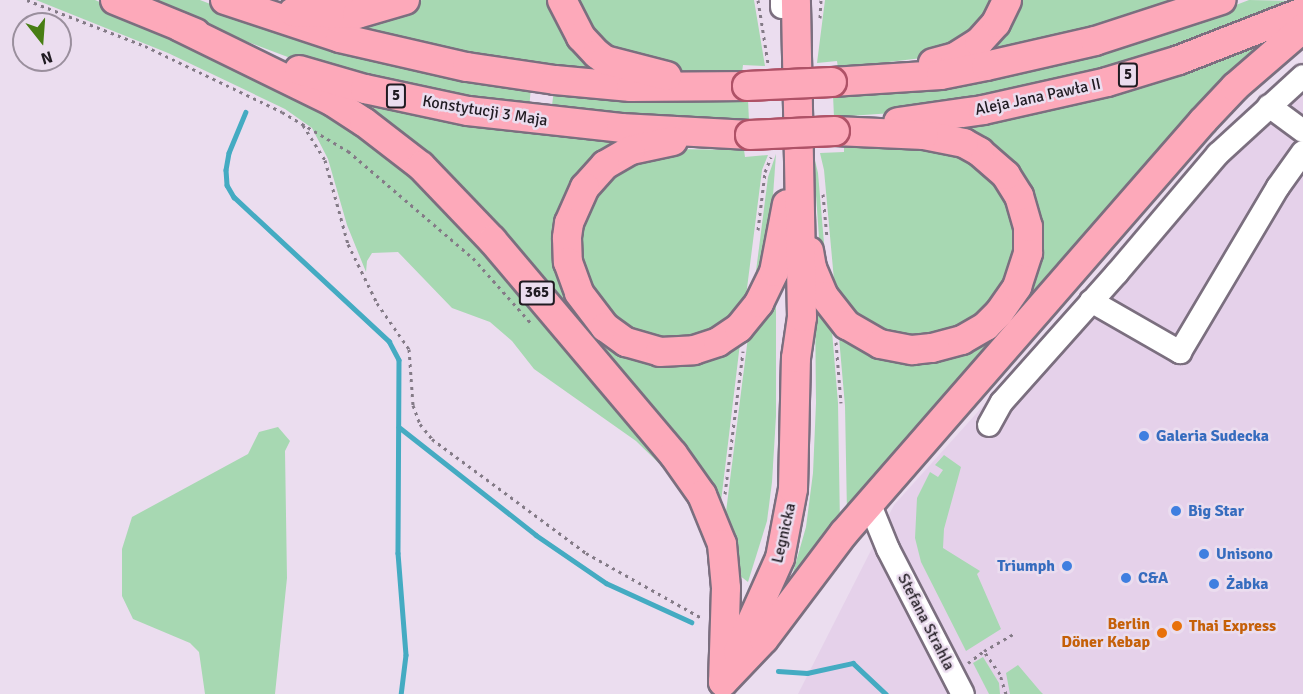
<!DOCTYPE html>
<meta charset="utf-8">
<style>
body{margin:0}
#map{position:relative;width:1303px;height:694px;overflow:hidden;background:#ebddef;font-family:Signika,sans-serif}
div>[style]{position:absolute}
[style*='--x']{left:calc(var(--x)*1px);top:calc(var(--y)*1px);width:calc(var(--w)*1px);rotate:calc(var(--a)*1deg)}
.built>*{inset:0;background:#e5d1ea}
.green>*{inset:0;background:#a7d8b2}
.stream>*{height:4.5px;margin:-2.25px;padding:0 2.25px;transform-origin:2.25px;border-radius:2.25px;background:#44abc2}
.path>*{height:3px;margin-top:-1.5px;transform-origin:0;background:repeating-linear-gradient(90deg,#847b87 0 3px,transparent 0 7.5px)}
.roads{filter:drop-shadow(2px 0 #7b6f7f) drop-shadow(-2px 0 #7b6f7f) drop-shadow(0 2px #7b6f7f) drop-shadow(0 -2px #7b6f7f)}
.minor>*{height:22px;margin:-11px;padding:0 11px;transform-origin:11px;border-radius:11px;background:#fff}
.major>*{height:28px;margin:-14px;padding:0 14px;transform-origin:14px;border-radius:14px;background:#fda9ba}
.bridges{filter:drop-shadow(2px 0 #af5267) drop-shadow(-2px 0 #af5267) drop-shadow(0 2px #af5267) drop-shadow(0 -2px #af5267)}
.major-bridge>*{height:28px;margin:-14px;padding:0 14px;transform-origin:14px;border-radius:14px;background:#fda9ba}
.dots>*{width:16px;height:16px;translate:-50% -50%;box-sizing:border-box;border:3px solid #ebddef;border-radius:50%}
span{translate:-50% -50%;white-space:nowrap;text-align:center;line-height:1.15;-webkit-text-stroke:5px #ebddef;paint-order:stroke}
.shield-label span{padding:2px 4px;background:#ebddef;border:2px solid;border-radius:4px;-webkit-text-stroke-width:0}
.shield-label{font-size:15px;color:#201b22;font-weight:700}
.street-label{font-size:16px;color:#201b22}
.shop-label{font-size:16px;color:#366cbe;font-weight:700}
.left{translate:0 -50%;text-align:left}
.right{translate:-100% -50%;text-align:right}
.food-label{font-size:16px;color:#c56008;font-weight:700}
.north{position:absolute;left:12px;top:12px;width:60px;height:60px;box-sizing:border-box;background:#ebddef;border:2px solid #9a8f9d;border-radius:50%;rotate:163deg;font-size:16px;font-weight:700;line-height:24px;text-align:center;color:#201b22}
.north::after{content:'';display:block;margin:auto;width:21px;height:27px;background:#487e14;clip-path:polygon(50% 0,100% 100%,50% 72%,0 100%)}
</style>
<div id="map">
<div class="built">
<div style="clip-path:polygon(1303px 67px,1303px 694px,798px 694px,894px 505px,1220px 143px)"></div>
</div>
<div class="green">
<div style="clip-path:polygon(36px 0,95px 0,176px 34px,312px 98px,360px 127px,416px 172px,486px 244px,690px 489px,714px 547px,719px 588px,716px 631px,711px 621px,715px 572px,712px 549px,688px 497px,675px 479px,636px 441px,534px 369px,512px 341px,490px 322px,452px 308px,398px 252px,372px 253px,367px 261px,366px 272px,347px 225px,328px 159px,312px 128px,285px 109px,168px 53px)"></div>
<div style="clip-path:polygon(136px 0,200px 0,262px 24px,531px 87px,529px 110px,293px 59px)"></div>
<div style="clip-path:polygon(422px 0,554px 0,605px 71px,468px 58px,341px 23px,410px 6px)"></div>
<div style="clip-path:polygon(570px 0,754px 0,765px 66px,743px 65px,742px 73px,646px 70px,609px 55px)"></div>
<div style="clip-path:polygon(825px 0,999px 0,990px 19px,939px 56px,838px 68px,837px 61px,817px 63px)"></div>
<div style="clip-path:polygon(1016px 0,1193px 0,1131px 21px,980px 53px)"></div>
<div style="clip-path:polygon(1249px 0,1303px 1px,1104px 72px,893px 113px,834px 117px,833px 95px,1215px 13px)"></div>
<div style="clip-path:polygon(1271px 37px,847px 513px,845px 406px,838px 326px,853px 338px,975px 343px,1035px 225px,946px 130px)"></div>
<div style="clip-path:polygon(554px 90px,748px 100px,749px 121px,551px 113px)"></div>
<div style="clip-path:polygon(338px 93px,621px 139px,562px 222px,611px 341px,741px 335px,720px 510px,709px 492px)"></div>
<div style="clip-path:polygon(910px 139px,978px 159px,1019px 218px,1010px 284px,967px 329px,903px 342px,836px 302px,824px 170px,820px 153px,844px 152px,844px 144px)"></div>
<div style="clip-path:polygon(672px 149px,744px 150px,745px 157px,768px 155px,762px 170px,744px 312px,715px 335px,639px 339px,585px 289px,577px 225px,610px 171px)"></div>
<div style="clip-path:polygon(813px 152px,818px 173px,828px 290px,820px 252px)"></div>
<div style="clip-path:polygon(776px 154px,770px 237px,753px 295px,768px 177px)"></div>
<div style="clip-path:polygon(776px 298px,776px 416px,772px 482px,767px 521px,748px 582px,735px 572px,724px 528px,749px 329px)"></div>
<div style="clip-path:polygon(815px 301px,831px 319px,838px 403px,840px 526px,790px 583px,806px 527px,813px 473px,816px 403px)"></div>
<div style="clip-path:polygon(278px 427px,290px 441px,285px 451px,287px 578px,275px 694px,205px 694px,199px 652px,190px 643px,133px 619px,122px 596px,122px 549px,132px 517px,248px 454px,259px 432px)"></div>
<div style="clip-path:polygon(944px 455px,961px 467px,944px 529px,943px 548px,980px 571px,977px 574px,1001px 629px,966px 651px,921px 562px,915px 538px,917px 498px,930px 472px,938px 477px,943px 470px,935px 465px)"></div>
<div style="clip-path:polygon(983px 657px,999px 683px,1000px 694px,989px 694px,973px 663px)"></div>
<div style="clip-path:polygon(1018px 665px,1040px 691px,1043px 694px,1010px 694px,1006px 673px)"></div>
</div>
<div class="stream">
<div style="--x:246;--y:112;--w:44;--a:112.5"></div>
<div style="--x:229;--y:153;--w:17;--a:100"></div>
<div style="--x:226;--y:170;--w:15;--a:86"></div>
<div style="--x:227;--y:185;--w:14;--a:60"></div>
<div style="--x:234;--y:197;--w:212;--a:42.9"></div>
<div style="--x:389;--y:341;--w:21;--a:62"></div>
<div style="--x:399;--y:360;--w:193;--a:90.3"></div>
<div style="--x:398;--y:553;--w:102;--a:85.5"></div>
<div style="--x:406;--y:655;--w:39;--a:97"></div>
<div style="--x:399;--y:427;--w:174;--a:38.2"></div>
<div style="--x:536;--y:535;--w:85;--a:34.4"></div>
<div style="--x:606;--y:583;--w:94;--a:24.6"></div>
<div style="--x:778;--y:671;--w:29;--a:4"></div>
<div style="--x:807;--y:673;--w:47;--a:-12.3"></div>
<div style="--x:853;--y:663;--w:45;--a:43.2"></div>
</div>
<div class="path">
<div style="--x:27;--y:0;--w:127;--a:21.3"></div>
<div style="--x:145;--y:46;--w:152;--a:25.7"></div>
<div style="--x:282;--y:112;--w:77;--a:30.6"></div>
<div style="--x:348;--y:151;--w:165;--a:40.6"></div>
<div style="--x:473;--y:258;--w:87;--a:48.3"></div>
<div style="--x:758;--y:0;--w:64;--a:81"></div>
<div style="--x:820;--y:18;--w:18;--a:-87"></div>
<div style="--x:303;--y:125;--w:41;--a:57.8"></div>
<div style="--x:325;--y:160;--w:87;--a:74.7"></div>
<div style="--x:348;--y:244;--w:66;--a:63.8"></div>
<div style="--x:377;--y:303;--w:56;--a:55.2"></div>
<div style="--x:409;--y:349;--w:56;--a:85.9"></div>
<div style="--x:413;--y:405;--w:20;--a:70"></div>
<div style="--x:420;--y:424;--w:19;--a:51"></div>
<div style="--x:432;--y:439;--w:192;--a:36.5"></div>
<div style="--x:586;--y:553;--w:133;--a:29.3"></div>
<div style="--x:823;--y:194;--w:44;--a:84.8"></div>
<div style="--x:758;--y:230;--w:58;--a:-83.1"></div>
<div style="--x:765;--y:172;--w:16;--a:-68"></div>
<div style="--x:836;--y:342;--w:61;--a:85.3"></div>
<div style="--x:725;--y:494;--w:144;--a:-82.8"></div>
<div style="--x:968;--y:663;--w:20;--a:-37"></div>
<div style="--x:1006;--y:694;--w:21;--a:-107"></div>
<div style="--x:1000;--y:674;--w:28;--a:-125"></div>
<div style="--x:984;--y:651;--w:34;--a:-30"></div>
</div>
<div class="roads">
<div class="minor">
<div style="--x:782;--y:7;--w:7;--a:-90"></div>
<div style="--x:1269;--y:106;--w:42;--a:36.3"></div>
<div style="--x:1091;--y:301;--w:103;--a:29.8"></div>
<div style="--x:1180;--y:352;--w:192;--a:-59.3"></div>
<div style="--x:1278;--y:187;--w:43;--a:-54.5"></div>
<div style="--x:989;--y:425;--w:26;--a:-61"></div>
<div style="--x:1002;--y:402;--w:173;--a:-48.3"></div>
<div style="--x:1117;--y:273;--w:156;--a:-49.7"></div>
<div style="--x:1218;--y:154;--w:115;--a:-42.5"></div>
<div style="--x:870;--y:505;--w:48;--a:67.8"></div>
<div style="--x:888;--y:549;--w:163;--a:62.7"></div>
</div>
<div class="major">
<div style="--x:115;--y:0;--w:87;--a:22.2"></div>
<div style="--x:225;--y:0;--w:121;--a:18.3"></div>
<div style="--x:340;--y:38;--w:130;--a:12.9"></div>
<div style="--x:467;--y:67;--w:89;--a:8.4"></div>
<div style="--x:555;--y:80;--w:76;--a:5.3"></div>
<div style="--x:631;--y:87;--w:116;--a:-0.5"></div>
<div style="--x:562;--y:0;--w:42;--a:62.8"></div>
<div style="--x:581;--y:37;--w:23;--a:47"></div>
<div style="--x:597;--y:54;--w:10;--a:37"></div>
<div style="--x:605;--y:60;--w:64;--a:14.5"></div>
<div style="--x:293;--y:12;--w:64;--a:1.8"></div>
<div style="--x:357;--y:14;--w:50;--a:-16.3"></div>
<div style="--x:180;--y:27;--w:170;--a:26.1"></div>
<div style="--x:333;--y:102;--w:37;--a:33"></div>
<div style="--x:364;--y:122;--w:72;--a:37.7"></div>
<div style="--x:421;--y:166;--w:103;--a:46.2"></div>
<div style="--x:492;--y:240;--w:280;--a:49.8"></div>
<div style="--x:673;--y:454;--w:50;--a:54.7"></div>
<div style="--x:702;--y:495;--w:53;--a:67.8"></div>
<div style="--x:722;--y:544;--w:44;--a:84.8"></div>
<div style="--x:726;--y:588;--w:94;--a:91.8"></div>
<div style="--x:933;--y:63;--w:23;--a:-15"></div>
<div style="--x:955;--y:57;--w:28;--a:-32"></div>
<div style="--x:979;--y:42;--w:25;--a:-48"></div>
<div style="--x:996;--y:23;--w:25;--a:-64"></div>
<div style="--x:299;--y:70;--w:69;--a:16.1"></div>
<div style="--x:365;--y:89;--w:105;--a:12.1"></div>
<div style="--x:468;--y:111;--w:154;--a:6.3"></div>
<div style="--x:621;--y:128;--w:129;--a:3.1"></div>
<div style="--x:832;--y:82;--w:109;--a:-3.7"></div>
<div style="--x:941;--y:75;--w:46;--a:-11.3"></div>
<div style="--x:986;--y:66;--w:112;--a:-12.9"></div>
<div style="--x:1095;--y:41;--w:133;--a:-18"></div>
<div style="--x:898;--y:122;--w:86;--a:-8"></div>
<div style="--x:983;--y:110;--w:127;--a:-12.7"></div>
<div style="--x:1107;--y:82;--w:75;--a:-17"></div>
<div style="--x:1179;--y:60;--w:133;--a:-21.2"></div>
<div style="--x:673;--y:141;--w:43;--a:167.9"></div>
<div style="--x:631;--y:150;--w:30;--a:150"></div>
<div style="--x:605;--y:165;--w:30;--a:132"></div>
<div style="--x:585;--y:187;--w:39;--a:114"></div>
<div style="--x:569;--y:223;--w:15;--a:98"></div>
<div style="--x:567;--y:238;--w:24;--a:88"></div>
<div style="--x:568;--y:262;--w:33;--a:70"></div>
<div style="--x:579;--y:293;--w:43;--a:52.6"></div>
<div style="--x:605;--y:327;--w:26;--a:36"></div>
<div style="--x:626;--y:342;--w:35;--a:16"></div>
<div style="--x:660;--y:352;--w:34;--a:-3"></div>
<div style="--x:694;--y:350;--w:25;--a:-18"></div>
<div style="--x:718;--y:342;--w:25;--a:-34"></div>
<div style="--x:739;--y:328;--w:32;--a:-51"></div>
<div style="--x:759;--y:303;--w:34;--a:-64"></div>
<div style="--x:774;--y:272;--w:69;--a:-79.2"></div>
<div style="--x:809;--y:251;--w:17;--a:80"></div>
<div style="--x:812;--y:268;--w:30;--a:67"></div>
<div style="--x:824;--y:296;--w:37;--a:52"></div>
<div style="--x:847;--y:325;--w:38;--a:30"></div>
<div style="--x:880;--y:344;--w:33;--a:11"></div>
<div style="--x:912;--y:350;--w:20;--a:-6"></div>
<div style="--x:932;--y:348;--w:31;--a:-15"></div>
<div style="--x:962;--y:340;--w:28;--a:-30"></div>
<div style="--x:986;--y:326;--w:18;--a:-45"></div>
<div style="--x:999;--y:313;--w:32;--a:-55"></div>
<div style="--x:1017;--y:287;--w:36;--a:-72"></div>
<div style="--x:1028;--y:253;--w:26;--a:-90"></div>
<div style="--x:1028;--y:227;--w:32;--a:-106"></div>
<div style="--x:1019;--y:196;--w:25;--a:-122"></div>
<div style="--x:1006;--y:175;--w:35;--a:-139"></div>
<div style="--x:980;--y:152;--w:18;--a:-151"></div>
<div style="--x:964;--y:143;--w:41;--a:-168.7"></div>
<div style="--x:924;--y:135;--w:89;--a:-177.4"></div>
<div style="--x:738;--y:652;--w:103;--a:-65.9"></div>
<div style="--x:780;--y:558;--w:70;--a:-79.3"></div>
<div style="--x:793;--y:489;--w:131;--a:-88.7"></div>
<div style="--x:796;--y:358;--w:41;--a:-81.7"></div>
<div style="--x:802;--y:317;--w:317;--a:-91.1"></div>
<div style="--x:723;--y:682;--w:59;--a:-46.4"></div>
<div style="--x:764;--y:639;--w:133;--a:-53"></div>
<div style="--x:844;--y:533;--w:546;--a:-48.93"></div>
<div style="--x:1203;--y:121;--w:47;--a:-46.7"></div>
<div style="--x:1235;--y:87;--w:90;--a:-40.9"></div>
</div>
</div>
<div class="bridges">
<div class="major-bridge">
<div style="--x:747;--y:86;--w:85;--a:-2.7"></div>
<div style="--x:750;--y:135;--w:85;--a:-2.7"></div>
</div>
</div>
<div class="dots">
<div style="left:1144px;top:436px;background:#3f7fe0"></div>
<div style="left:1176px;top:511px;background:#3f7fe0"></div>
<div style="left:1204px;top:554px;background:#3f7fe0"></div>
<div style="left:1067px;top:566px;background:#3f7fe0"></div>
<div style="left:1126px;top:578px;background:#3f7fe0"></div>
<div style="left:1214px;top:584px;background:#3f7fe0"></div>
<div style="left:1177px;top:626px;background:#e8710a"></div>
<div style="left:1162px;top:633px;background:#e8710a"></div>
</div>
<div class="shield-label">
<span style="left:1128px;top:75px">5</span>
<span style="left:396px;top:96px">5</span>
<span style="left:537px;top:293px">365</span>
</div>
<div class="street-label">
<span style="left:1038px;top:97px;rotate:-12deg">Aleja Jana Pawła II</span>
<span style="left:485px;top:111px;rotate:9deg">Konstytucji 3 Maja</span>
<span style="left:784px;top:533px;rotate:-77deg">Legnicka</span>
<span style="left:926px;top:622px;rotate:63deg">Stefana Strahla</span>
</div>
<div class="shop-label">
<span class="left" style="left:1156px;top:436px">Galeria Sudecka</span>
<span class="left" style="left:1188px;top:511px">Big Star</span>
<span class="left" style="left:1216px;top:554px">Unisono</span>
<span class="right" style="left:1055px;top:566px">Triumph</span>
<span class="left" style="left:1138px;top:578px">C&amp;A</span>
<span class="left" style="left:1226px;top:584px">Żabka</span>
</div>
<div class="food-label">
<span class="right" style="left:1150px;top:633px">Berlin<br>Döner Kebap</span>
<span class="left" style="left:1189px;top:626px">Thai Express</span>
</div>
<div class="north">N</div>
</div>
